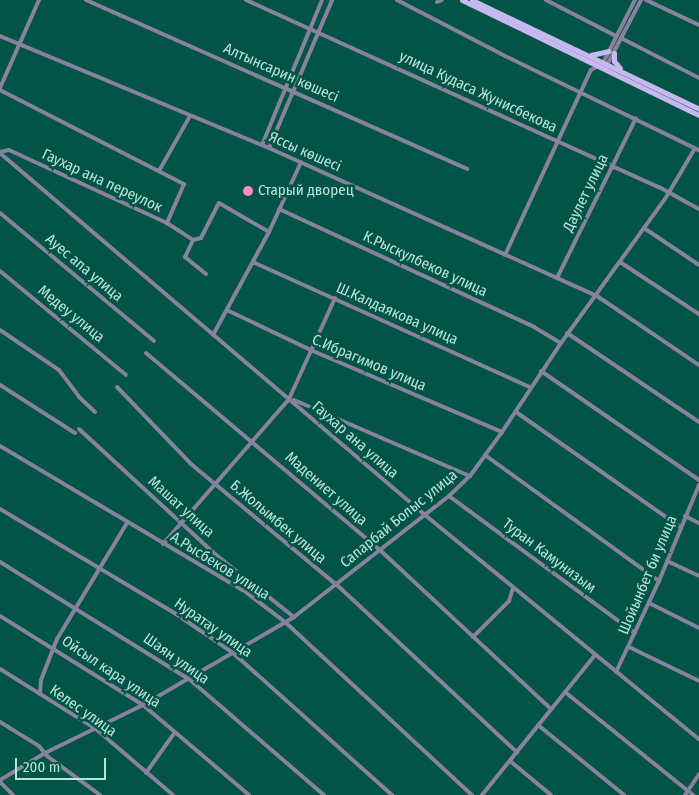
<!DOCTYPE html>
<meta charset="utf-8">
<style>
body{margin:0}
#map{position:relative;width:699px;height:795px;overflow:hidden;background:#025446;font-family:"Fira Sans Condensed",sans-serif}
div>[style]{position:absolute}
[style*='--x']{left:calc(var(--x)*1px);top:calc(var(--y)*1px);width:calc(var(--w)*1px);rotate:calc(var(--a)*1deg)}
.minor>*{height:4px;margin:-2px;padding:0 2px;transform-origin:2px;border-radius:2px;background:#88829c}
.major>*{height:5px;margin:-2.5px;padding:0 2.5px;transform-origin:2.5px;border-radius:2.5px;background:#c7b9ef}
.dots>*{width:14px;height:14px;translate:-50% -50%;box-sizing:border-box;border:2px solid #025446;border-radius:50%}
span{translate:-50% -50%;white-space:nowrap;text-align:center;line-height:1.15;-webkit-text-stroke:5px #025446;paint-order:stroke}
.street-label{font-size:15px;color:#bae4d8}
.poi-label{font-size:15px;color:#bae4d8}
.left{translate:0 -50%;text-align:left}
.scale{position:absolute;left:15px;top:758px;width:91px;height:22px;box-sizing:border-box;border:2px solid #bae4d8;border-top:0;padding-left:6px;font-size:15px;line-height:18px;white-space:nowrap;color:#bae4d8;-webkit-text-stroke:4px #025446;paint-order:stroke}
</style>
<div id="map">
<div class="minor">
<div style="--x:86;--y:0;--w:417;--a:23.9"></div>
<div style="--x:246;--y:0;--w:453;--a:24.4"></div>
<div style="--x:659;--y:187;--w:46;--a:28.8"></div>
<div style="--x:397;--y:0;--w:117;--a:27.4"></div>
<div style="--x:501;--y:54;--w:220;--a:25.9"></div>
<div style="--x:546;--y:0;--w:79;--a:27.2"></div>
<div style="--x:646;--y:0;--w:59;--a:25.3"></div>
<div style="--x:437;--y:2;--w:5;--a:-22"></div>
<div style="--x:0;--y:36;--w:291;--a:22.6"></div>
<div style="--x:269;--y:148;--w:360;--a:24.3"></div>
<div style="--x:597;--y:296;--w:123;--a:34.1"></div>
<div style="--x:621;--y:38;--w:88;--a:27.1"></div>
<div style="--x:606;--y:67;--w:76;--a:-62.4"></div>
<div style="--x:0;--y:88;--w:96;--a:-66.1"></div>
<div style="--x:0;--y:90;--w:207;--a:27.1"></div>
<div style="--x:184;--y:184;--w:43;--a:113.6"></div>
<div style="--x:262;--y:145;--w:157;--a:-67.5"></div>
<div style="--x:269;--y:148;--w:161;--a:-66.9"></div>
<div style="--x:0;--y:152;--w:9;--a:-13"></div>
<div style="--x:9;--y:150;--w:174;--a:24.8"></div>
<div style="--x:167;--y:223;--w:31;--a:33"></div>
<div style="--x:193;--y:240;--w:19;--a:115"></div>
<div style="--x:185;--y:257;--w:27;--a:39"></div>
<div style="--x:0;--y:153;--w:558;--a:40.42"></div>
<div style="--x:425;--y:515;--w:354;--a:39.3"></div>
<div style="--x:159;--y:171;--w:63;--a:-60.6"></div>
<div style="--x:279;--y:209;--w:281;--a:24.8"></div>
<div style="--x:534;--y:327;--w:31;--a:31"></div>
<div style="--x:0;--y:213;--w:200;--a:39.7"></div>
<div style="--x:644;--y:228;--w:66;--a:33.9"></div>
<div style="--x:193;--y:240;--w:8;--a:-14"></div>
<div style="--x:201;--y:238;--w:39;--a:-63"></div>
<div style="--x:219;--y:203;--w:58;--a:30.1"></div>
<div style="--x:269;--y:232;--w:77;--a:-65.4"></div>
<div style="--x:505;--y:255;--w:204;--a:-65.1"></div>
<div style="--x:591;--y:70;--w:14;--a:-30"></div>
<div style="--x:603;--y:63;--w:71;--a:-63.1"></div>
<div style="--x:620;--y:262;--w:95;--a:33.4"></div>
<div style="--x:255;--y:263;--w:302;--a:24.3"></div>
<div style="--x:0;--y:271;--w:163;--a:39.5"></div>
<div style="--x:557;--y:278;--w:178;--a:-63.7"></div>
<div style="--x:229;--y:311;--w:93;--a:25.5"></div>
<div style="--x:313;--y:351;--w:206;--a:23.2"></div>
<div style="--x:0;--y:330;--w:71;--a:34.1"></div>
<div style="--x:59;--y:370;--w:34;--a:53"></div>
<div style="--x:79;--y:397;--w:22;--a:43"></div>
<div style="--x:567;--y:333;--w:159;--a:34"></div>
<div style="--x:213;--y:335;--w:117;--a:-61.5"></div>
<div style="--x:146;--y:353;--w:307;--a:40.1"></div>
<div style="--x:381;--y:551;--w:232;--a:42.9"></div>
<div style="--x:541;--y:371;--w:192;--a:34.6"></div>
<div style="--x:0;--y:385;--w:89;--a:32.6"></div>
<div style="--x:117;--y:387;--w:107;--a:46.1"></div>
<div style="--x:191;--y:464;--w:190;--a:39.7"></div>
<div style="--x:337;--y:585;--w:246;--a:42.9"></div>
<div style="--x:294;--y:400;--w:192;--a:23.4"></div>
<div style="--x:516;--y:412;--w:200;--a:35"></div>
<div style="--x:79;--y:429;--w:185;--a:42.6"></div>
<div style="--x:215;--y:554;--w:101;--a:38.6"></div>
<div style="--x:0;--y:446;--w:282;--a:30.7"></div>
<div style="--x:243;--y:590;--w:53;--a:37.3"></div>
<div style="--x:285;--y:622;--w:255;--a:42.8"></div>
<div style="--x:485;--y:455;--w:215;--a:35.9"></div>
<div style="--x:449;--y:496;--w:231;--a:36.4"></div>
<div style="--x:0;--y:509;--w:205;--a:30.8"></div>
<div style="--x:176;--y:614;--w:68;--a:34.2"></div>
<div style="--x:232;--y:652;--w:215;--a:41.8"></div>
<div style="--x:685;--y:516;--w:16;--a:27"></div>
<div style="--x:163;--y:544;--w:192;--a:-49"></div>
<div style="--x:289;--y:399;--w:111;--a:-65.5"></div>
<div style="--x:667;--y:561;--w:35;--a:25"></div>
<div style="--x:0;--y:562;--w:222;--a:31.8"></div>
<div style="--x:189;--y:679;--w:178;--a:40.7"></div>
<div style="--x:649;--y:603;--w:56;--a:26.6"></div>
<div style="--x:0;--y:616;--w:168;--a:31.9"></div>
<div style="--x:143;--y:705;--w:139;--a:40.3"></div>
<div style="--x:473;--y:637;--w:51;--a:-45"></div>
<div style="--x:509;--y:601;--w:14;--a:-73"></div>
<div style="--x:629;--y:647;--w:78;--a:25.9"></div>
<div style="--x:0;--y:669;--w:113;--a:32"></div>
<div style="--x:96;--y:729;--w:101;--a:40.6"></div>
<div style="--x:616;--y:672;--w:101;--a:-64.7"></div>
<div style="--x:659;--y:581;--w:104;--a:-67.4"></div>
<div style="--x:565;--y:692;--w:164;--a:38.8"></div>
<div style="--x:40;--y:694;--w:14;--a:-86"></div>
<div style="--x:41;--y:680;--w:44;--a:-68.7"></div>
<div style="--x:57;--y:639;--w:135;--a:-58.9"></div>
<div style="--x:0;--y:722;--w:46;--a:31.6"></div>
<div style="--x:39;--y:746;--w:13;--a:51"></div>
<div style="--x:47;--y:756;--w:66;--a:36.3"></div>
<div style="--x:538;--y:725;--w:111;--a:39.1"></div>
<div style="--x:510;--y:761;--w:53;--a:39.7"></div>
<div style="--x:146;--y:773;--w:50;--a:-54.7"></div>
<div style="--x:0;--y:780;--w:52;--a:-31"></div>
<div style="--x:45;--y:753;--w:109;--a:-26.1"></div>
<div style="--x:143;--y:705;--w:175;--a:-30.2"></div>
<div style="--x:294;--y:617;--w:197;--a:-38"></div>
<div style="--x:449;--y:496;--w:29;--a:-44"></div>
<div style="--x:470;--y:476;--w:54;--a:-54"></div>
<div style="--x:502;--y:432;--w:107;--a:-56.5"></div>
<div style="--x:561;--y:343;--w:178;--a:-54.2"></div>
<div style="--x:665;--y:199;--w:59;--a:-59.5"></div>
<div style="--x:0;--y:782;--w:18;--a:45"></div>
<div style="--x:482;--y:795;--w:180;--a:-51.1"></div>
<div style="--x:685;--y:795;--w:25;--a:-56"></div>
</div>
<div class="major">
<div style="--x:462;--y:0;--w:263;--a:25.9"></div>
<div style="--x:472;--y:0;--w:252;--a:25.6"></div>
<div style="--x:614;--y:53;--w:8;--a:90"></div>
<div style="--x:614;--y:61;--w:9;--a:49"></div>
<div style="--x:591;--y:55;--w:18;--a:-13"></div>
</div>
<div class="dots">
<div style="left:248px;top:191px;background:#ff8eba"></div>
</div>
<div class="street-label">
<span style="left:281px;top:73px;rotate:24deg">Алтынсарин көшесі</span>
<span style="left:478px;top:92px;rotate:25deg">улица Кудаса Жунисбекова</span>
<span style="left:305px;top:152px;rotate:24deg">Яссы көшесі</span>
<span style="left:102px;top:181px;rotate:25deg">Гаухар ана переулок</span>
<span style="left:586px;top:193px;rotate:-64deg">Даулет улица</span>
<span style="left:425px;top:264px;rotate:25deg">К.Рыскулбеков улица</span>
<span style="left:84px;top:268px;rotate:40deg">Ауес апа улица</span>
<span style="left:71px;top:314px;rotate:39deg">Медеу улица</span>
<span style="left:397px;top:314px;rotate:24deg">Ш.Калдаякова улица</span>
<span style="left:369px;top:363px;rotate:23deg">С.Ибрагимов улица</span>
<span style="left:355px;top:440px;rotate:41deg">Гаухар ана улица</span>
<span style="left:326px;top:489px;rotate:41deg">Мадениет улица</span>
<span style="left:181px;top:507px;rotate:42deg">Машат улица</span>
<span style="left:399px;top:519px;rotate:-39deg">Сапарбай Болыс улица</span>
<span style="left:278px;top:522px;rotate:40deg">Б.Жолымбек улица</span>
<span style="left:549px;top:556px;rotate:37deg">Туран Камунизым</span>
<span style="left:220px;top:566px;rotate:32deg">А.Рысбеков улица</span>
<span style="left:648px;top:575px;rotate:-67deg">Шойынбет би улица</span>
<span style="left:213px;top:628px;rotate:35deg">Нуратау улица</span>
<span style="left:176px;top:659px;rotate:35deg">Шаян улица</span>
<span style="left:111px;top:672px;rotate:34deg">Ойсыл кара улица</span>
<span style="left:83px;top:711px;rotate:35deg">Келес улица</span>
</div>
<div class="poi-label">
<span class="left" style="left:258px;top:191px">Старый дворец</span>
</div>
<div class="scale">200 m</div>
</div>
